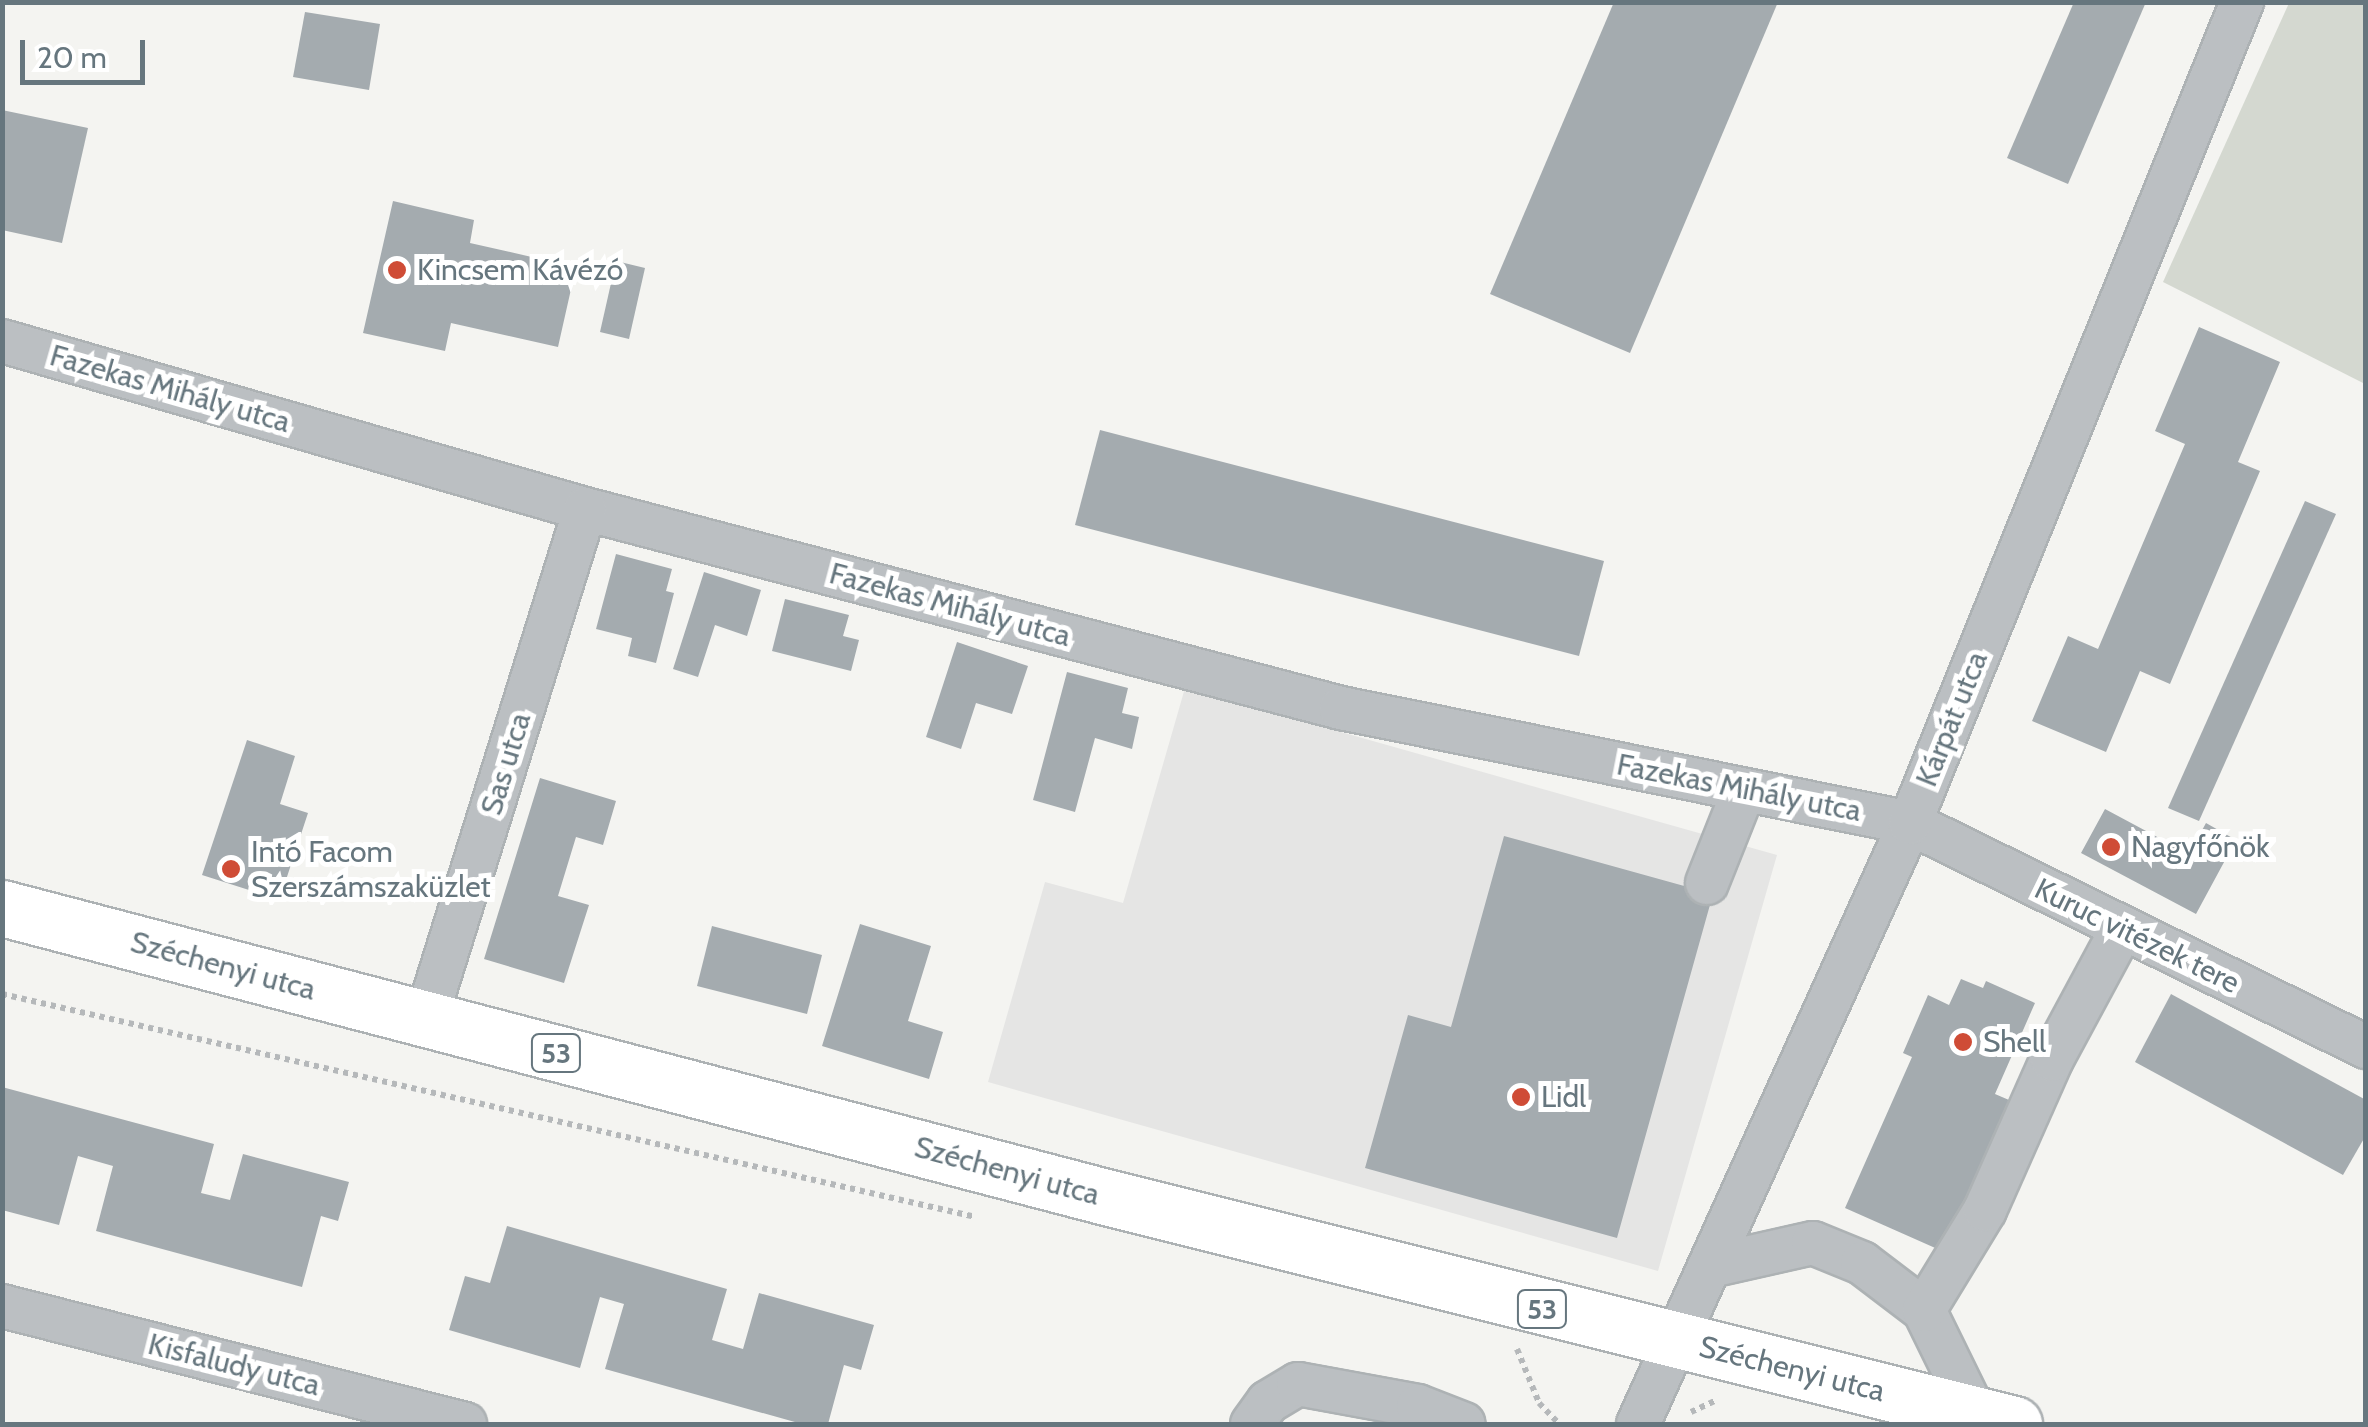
<!DOCTYPE html>
<meta charset="utf-8">
<style>
body{margin:0}
#map{position:relative;width:2368px;height:1427px;overflow:hidden;background:#f4f4f1;font-family:Cabin,sans-serif}
div>[style]{position:absolute}
[style*='--x']{left:calc(var(--x)*1px);top:calc(var(--y)*1px);width:calc(var(--w)*1px);rotate:calc(var(--a)*1deg)}
.built>*{inset:0;background:#e5e5e4}
.green>*{inset:0;background:#d4d8d0}
.building>*{inset:0;background:#a4abaf}
.path>*{height:6px;margin-top:-3px;transform-origin:0;background:repeating-linear-gradient(90deg,#b5b8ba 0 5px,transparent 0 10px)}
.roads{filter:drop-shadow(2px 0 #adb2b4) drop-shadow(-2px 0 #adb2b4) drop-shadow(0 2px #adb2b4) drop-shadow(0 -2px #adb2b4)}
.minor>*{height:42px;margin:-21px;padding:0 21px;transform-origin:21px;border-radius:21px;background:#bbbfc2}
.major>*{height:55px;margin:-27.5px;padding:0 27.5px;transform-origin:27.5px;border-radius:27.5px;background:#fff}
.dots>*{width:28px;height:28px;translate:-50% -50%;box-sizing:border-box;border:5px solid #fff;border-radius:50%}
span{translate:-50% -50%;white-space:nowrap;text-align:center;line-height:1.15;-webkit-text-stroke:10px #fff;paint-order:stroke}
.shield-label span{padding:2px 8px;background:#fff;border:2px solid;border-radius:8px;-webkit-text-stroke-width:0}
.shield-label{font-size:28px;color:#66767e;font-weight:700}
.poi-label{font-size:30px;color:#66767e}
.left{translate:0 -50%;text-align:left}
.street-label{font-size:30px;color:#66767e}
.frame{position:absolute;inset:0;border:5px solid #66767e;pointer-events:none}
.scale{position:absolute;left:20px;top:40px;width:125px;height:45px;box-sizing:border-box;border:5px solid #66767e;border-top:0;padding-left:12px;font-size:30px;line-height:35px;white-space:nowrap;color:#66767e;-webkit-text-stroke:8px #fff;paint-order:stroke}
</style>
<div id="map">
<div class="built">
<div style="clip-path:polygon(1185px 688px,1777px 855px,1658px 1271px,988px 1082px,1045px 882px,1123px 903px)"></div>
</div>
<div class="green">
<div style="clip-path:polygon(2289px 3px,2365px 3px,2365px 384px,2163px 282px)"></div>
</div>
<div class="building">
<div style="clip-path:polygon(1614px 2px,1778px 2px,1630px 353px,1490px 294px)"></div>
<div style="clip-path:polygon(2074px 2px,2146px 2px,2068px 184px,2007px 158px)"></div>
<div style="clip-path:polygon(305px 12px,380px 24px,369px 90px,293px 77px)"></div>
<div style="clip-path:polygon(2px 110px,88px 128px,62px 243px,2px 230px)"></div>
<div style="clip-path:polygon(393px 201px,474px 220px,470px 243px,576px 267px,558px 347px,451px 323px,445px 351px,363px 333px)"></div>
<div style="clip-path:polygon(616px 261px,645px 268px,629px 339px,600px 332px)"></div>
<div style="clip-path:polygon(2199px 327px,2280px 362px,2238px 462px,2260px 471px,2170px 684px,2140px 671px,2106px 752px,2032px 721px,2068px 636px,2098px 649px,2185px 444px,2155px 431px)"></div>
<div style="clip-path:polygon(1100px 430px,1604px 561px,1579px 656px,1075px 525px)"></div>
<div style="clip-path:polygon(2305px 501px,2336px 514px,2199px 821px,2168px 808px)"></div>
<div style="clip-path:polygon(616px 554px,672px 569px,666px 591px,674px 593px,656px 663px,628px 656px,632px 638px,596px 629px)"></div>
<div style="clip-path:polygon(704px 572px,761px 590px,747px 636px,715px 625px,698px 677px,673px 669px)"></div>
<div style="clip-path:polygon(785px 599px,849px 615px,843px 636px,859px 640px,851px 671px,772px 651px)"></div>
<div style="clip-path:polygon(957px 642px,1028px 666px,1012px 714px,976px 703px,961px 749px,926px 737px)"></div>
<div style="clip-path:polygon(1067px 672px,1128px 688px,1122px 713px,1139px 717px,1132px 749px,1095px 738px,1075px 812px,1033px 800px)"></div>
<div style="clip-path:polygon(247px 740px,295px 756px,280px 804px,308px 813px,283px 889px,252px 879px,249px 890px,202px 875px)"></div>
<div style="clip-path:polygon(540px 778px,616px 801px,603px 845px,576px 837px,558px 896px,589px 905px,564px 983px,484px 959px)"></div>
<div style="clip-path:polygon(2105px 809px,2189px 854px,2206px 823px,2236px 840px,2196px 914px,2081px 853px)"></div>
<div style="clip-path:polygon(1504px 836px,1713px 894px,1617px 1238px,1365px 1168px,1408px 1015px,1451px 1027px)"></div>
<div style="clip-path:polygon(860px 924px,931px 946px,908px 1021px,943px 1032px,929px 1079px,822px 1046px)"></div>
<div style="clip-path:polygon(712px 926px,822px 955px,807px 1014px,697px 986px)"></div>
<div style="clip-path:polygon(1961px 979px,1983px 988px,1986px 981px,2035px 1003px,1995px 1094px,2009px 1100px,1942px 1251px,1845px 1208px,1912px 1057px,1903px 1053px,1928px 995px,1949px 1005px)"></div>
<div style="clip-path:polygon(2171px 994px,2366px 1100px,2366px 1135px,2343px 1175px,2135px 1062px)"></div>
<div style="clip-path:polygon(2px 1087px,214px 1144px,201px 1193px,230px 1200px,243px 1154px,349px 1182px,338px 1221px,321px 1216px,302px 1287px,96px 1231px,113px 1166px,78px 1156px,59px 1225px,2px 1210px)"></div>
<div style="clip-path:polygon(507px 1226px,727px 1289px,712px 1340px,743px 1349px,759px 1293px,874px 1325px,861px 1370px,844px 1365px,828px 1424px,802px 1424px,605px 1369px,624px 1304px,600px 1297px,580px 1368px,449px 1330px,465px 1276px,490px 1283px)"></div>
</div>
<div class="path">
<div style="--x:2;--y:994;--w:999;--a:12.9"></div>
<div style="--x:1517;--y:1349;--w:58;--a:67.8"></div>
<div style="--x:1539;--y:1403;--w:29;--a:46"></div>
<div style="--x:1691;--y:1412;--w:26;--a:-25"></div>
</div>
<div class="roads">
<div class="minor">
<div style="--x:2;--y:341;--w:607;--a:16.08"></div>
<div style="--x:585;--y:509;--w:782;--a:14.75"></div>
<div style="--x:1341;--y:708;--w:581;--a:11.43"></div>
<div style="--x:1910;--y:823;--w:508;--a:26.16"></div>
<div style="--x:1707;--y:883;--w:100;--a:-68.3"></div>
<div style="--x:426;--y:1019;--w:534;--a:-72.68"></div>
<div style="--x:1715;--y:1265;--w:100;--a:-12.7"></div>
<div style="--x:1813;--y:1243;--w:53;--a:22.2"></div>
<div style="--x:1862;--y:1263;--w:78;--a:37.2"></div>
<div style="--x:1924;--y:1310;--w:116;--a:63.9"></div>
<div style="--x:2;--y:1306;--w:478;--a:14.3"></div>
<div style="--x:1924;--y:1310;--w:117;--a:-58.6"></div>
<div style="--x:1985;--y:1210;--w:165;--a:-66.1"></div>
<div style="--x:2052;--y:1059;--w:148;--a:-61.7"></div>
<div style="--x:1252;--y:1424;--w:27;--a:-54"></div>
<div style="--x:1268;--y:1402;--w:35;--a:-31"></div>
<div style="--x:1298;--y:1384;--w:122;--a:10.4"></div>
<div style="--x:1418;--y:1406;--w:49;--a:21.4"></div>
<div style="--x:1638;--y:1424;--w:660;--a:-65.65"></div>
<div style="--x:1910;--y:823;--w:886;--a:-67.98"></div>
</div>
<div class="major">
<div style="--x:2;--y:908;--w:1145;--a:14.67"></div>
<div style="--x:1110;--y:1198;--w:932;--a:14.04"></div>
</div>
</div>
<div class="dots">
<div style="left:397px;top:270px;background:#cf4c36"></div>
<div style="left:2111px;top:847px;background:#cf4c36"></div>
<div style="left:231px;top:869px;background:#cf4c36"></div>
<div style="left:1963px;top:1042px;background:#cf4c36"></div>
<div style="left:1521px;top:1097px;background:#cf4c36"></div>
</div>
<div class="shield-label">
<span style="left:556px;top:1053px">53</span>
<span style="left:1542px;top:1309px">53</span>
</div>
<div class="poi-label">
<span class="left" style="left:417px;top:270px">Kincsem Kávézó</span>
<span class="left" style="left:2131px;top:847px">Nagyfőnök</span>
<span class="left" style="left:251px;top:869px">Intó Facom<br>Szerszámszaküzlet</span>
<span class="left" style="left:1983px;top:1042px">Shell</span>
<span class="left" style="left:1541px;top:1097px">Lidl</span>
</div>
<div class="street-label">
<span style="left:170px;top:389px;rotate:16deg">Fazekas Mihály utca</span>
<span style="left:950px;top:605px;rotate:15deg">Fazekas Mihály utca</span>
<span style="left:1952px;top:719px;rotate:-68deg">Kárpát utca</span>
<span style="left:506px;top:764px;rotate:-73deg">Sas utca</span>
<span style="left:1739px;top:788px;rotate:11deg">Fazekas Mihály utca</span>
<span style="left:2137px;top:936px;rotate:26deg">Kuruc vitézek tere</span>
<span style="left:223px;top:966px;rotate:15deg">Széchenyi utca</span>
<span style="left:1007px;top:1171px;rotate:15deg">Széchenyi utca</span>
<span style="left:234px;top:1365px;rotate:14deg">Kisfaludy utca</span>
<span style="left:1792px;top:1369px;rotate:14deg">Széchenyi utca</span>
</div>
<div class="frame"></div>
<div class="scale">20 m</div>
</div>
